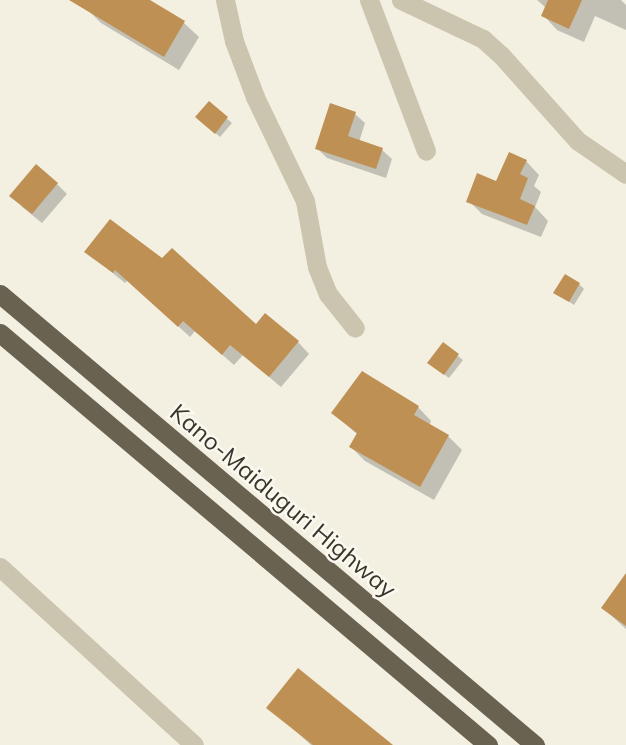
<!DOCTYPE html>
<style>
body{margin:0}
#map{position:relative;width:626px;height:745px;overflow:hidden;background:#f3f0e2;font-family:Mulish,sans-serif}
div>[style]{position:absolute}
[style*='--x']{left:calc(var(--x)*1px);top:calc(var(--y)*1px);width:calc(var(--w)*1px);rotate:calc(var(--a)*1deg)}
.shadow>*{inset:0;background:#0003}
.building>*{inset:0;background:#bf9054}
.minor>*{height:19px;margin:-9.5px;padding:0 9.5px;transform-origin:9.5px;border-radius:9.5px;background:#cbc4ae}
.trunk>*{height:19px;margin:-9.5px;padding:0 9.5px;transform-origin:9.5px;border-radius:9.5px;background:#6a6251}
span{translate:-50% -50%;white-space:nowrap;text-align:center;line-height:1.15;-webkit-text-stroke:5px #faf8ef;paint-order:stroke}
.street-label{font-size:24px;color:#3a352c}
</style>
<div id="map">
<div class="shadow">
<div style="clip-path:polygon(92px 0,146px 0,184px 23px,199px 37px,179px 70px,101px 23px,87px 9px)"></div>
<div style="clip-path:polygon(537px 0,621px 0,626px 5px,626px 30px,595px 16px,584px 42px,557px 30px,543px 15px,546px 8px)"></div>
<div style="clip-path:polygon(209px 104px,232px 123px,220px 137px,202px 121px)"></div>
<div style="clip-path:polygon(355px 114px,365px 123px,359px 142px,382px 150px,392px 159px,386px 178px,327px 158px,317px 148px)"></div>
<div style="clip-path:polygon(526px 161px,539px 175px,534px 186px,541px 192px,535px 207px,548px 221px,541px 237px,482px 214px,469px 201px)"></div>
<div style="clip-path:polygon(57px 184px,67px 194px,42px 223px,21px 206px)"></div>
<div style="clip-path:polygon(87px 252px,298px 342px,309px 354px,281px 387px,243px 355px,234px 365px,195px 331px,190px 337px,128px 280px,125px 283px)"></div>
<div style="clip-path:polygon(579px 284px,584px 289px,574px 305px,555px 292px)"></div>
<div style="clip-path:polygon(444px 345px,463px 360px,449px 378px,434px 367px)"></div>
<div style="clip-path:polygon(418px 407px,431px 421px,429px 426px,448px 436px,462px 450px,434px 500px,365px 461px,351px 447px,358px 435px,333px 413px)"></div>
<div style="clip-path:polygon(626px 576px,626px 629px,603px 608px)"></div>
<div style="clip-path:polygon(269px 707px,391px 745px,311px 745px)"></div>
</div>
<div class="building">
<div style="clip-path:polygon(69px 0,150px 0,185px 21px,164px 57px)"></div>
<div style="clip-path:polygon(548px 0,582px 0,569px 29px,541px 16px)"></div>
<div style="clip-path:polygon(209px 101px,228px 117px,215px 134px,195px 117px)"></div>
<div style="clip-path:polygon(330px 103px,356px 112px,348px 136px,383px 148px,376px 169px,315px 149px)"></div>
<div style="clip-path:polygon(509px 152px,527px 160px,520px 174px,528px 178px,520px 199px,535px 206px,527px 225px,466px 202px,477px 173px,496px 181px)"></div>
<div style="clip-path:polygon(36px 164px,58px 183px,32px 214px,9px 196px)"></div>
<div style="clip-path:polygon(110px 219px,162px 258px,172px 248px,256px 324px,265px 313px,299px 341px,269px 377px,230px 345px,222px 355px,183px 321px,178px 327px,115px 270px,113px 273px,84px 252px)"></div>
<div style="clip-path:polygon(565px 274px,580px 283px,569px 302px,553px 293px)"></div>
<div style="clip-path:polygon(443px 342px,459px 354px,444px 375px,427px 363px)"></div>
<div style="clip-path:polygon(362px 371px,419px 406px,414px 415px,449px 435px,420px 487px,349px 447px,357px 433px,331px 413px)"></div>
<div style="clip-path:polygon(626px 573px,626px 626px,601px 608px)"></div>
<div style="clip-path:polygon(298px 668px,393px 745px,313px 745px,266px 708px)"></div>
</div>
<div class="minor">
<div style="--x:225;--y:0;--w:42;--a:77.6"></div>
<div style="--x:234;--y:41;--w:60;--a:69.4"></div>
<div style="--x:255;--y:97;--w:115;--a:64.3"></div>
<div style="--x:305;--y:201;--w:67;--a:79.7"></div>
<div style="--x:317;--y:267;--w:29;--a:68"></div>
<div style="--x:328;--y:294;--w:43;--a:51.5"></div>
<div style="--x:369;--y:0;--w:161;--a:69.3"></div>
<div style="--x:401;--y:0;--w:91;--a:25.4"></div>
<div style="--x:483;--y:39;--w:24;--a:42"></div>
<div style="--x:501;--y:55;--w:115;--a:48.2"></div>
<div style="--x:578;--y:141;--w:58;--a:34.5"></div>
<div style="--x:0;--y:567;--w:263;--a:42.5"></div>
</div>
<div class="trunk">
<div style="--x:0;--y:294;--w:700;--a:40.13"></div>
<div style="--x:0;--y:333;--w:639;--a:40.17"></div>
</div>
<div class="street-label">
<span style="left:283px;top:501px;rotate:40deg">Kano-Maiduguri Highway</span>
</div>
</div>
